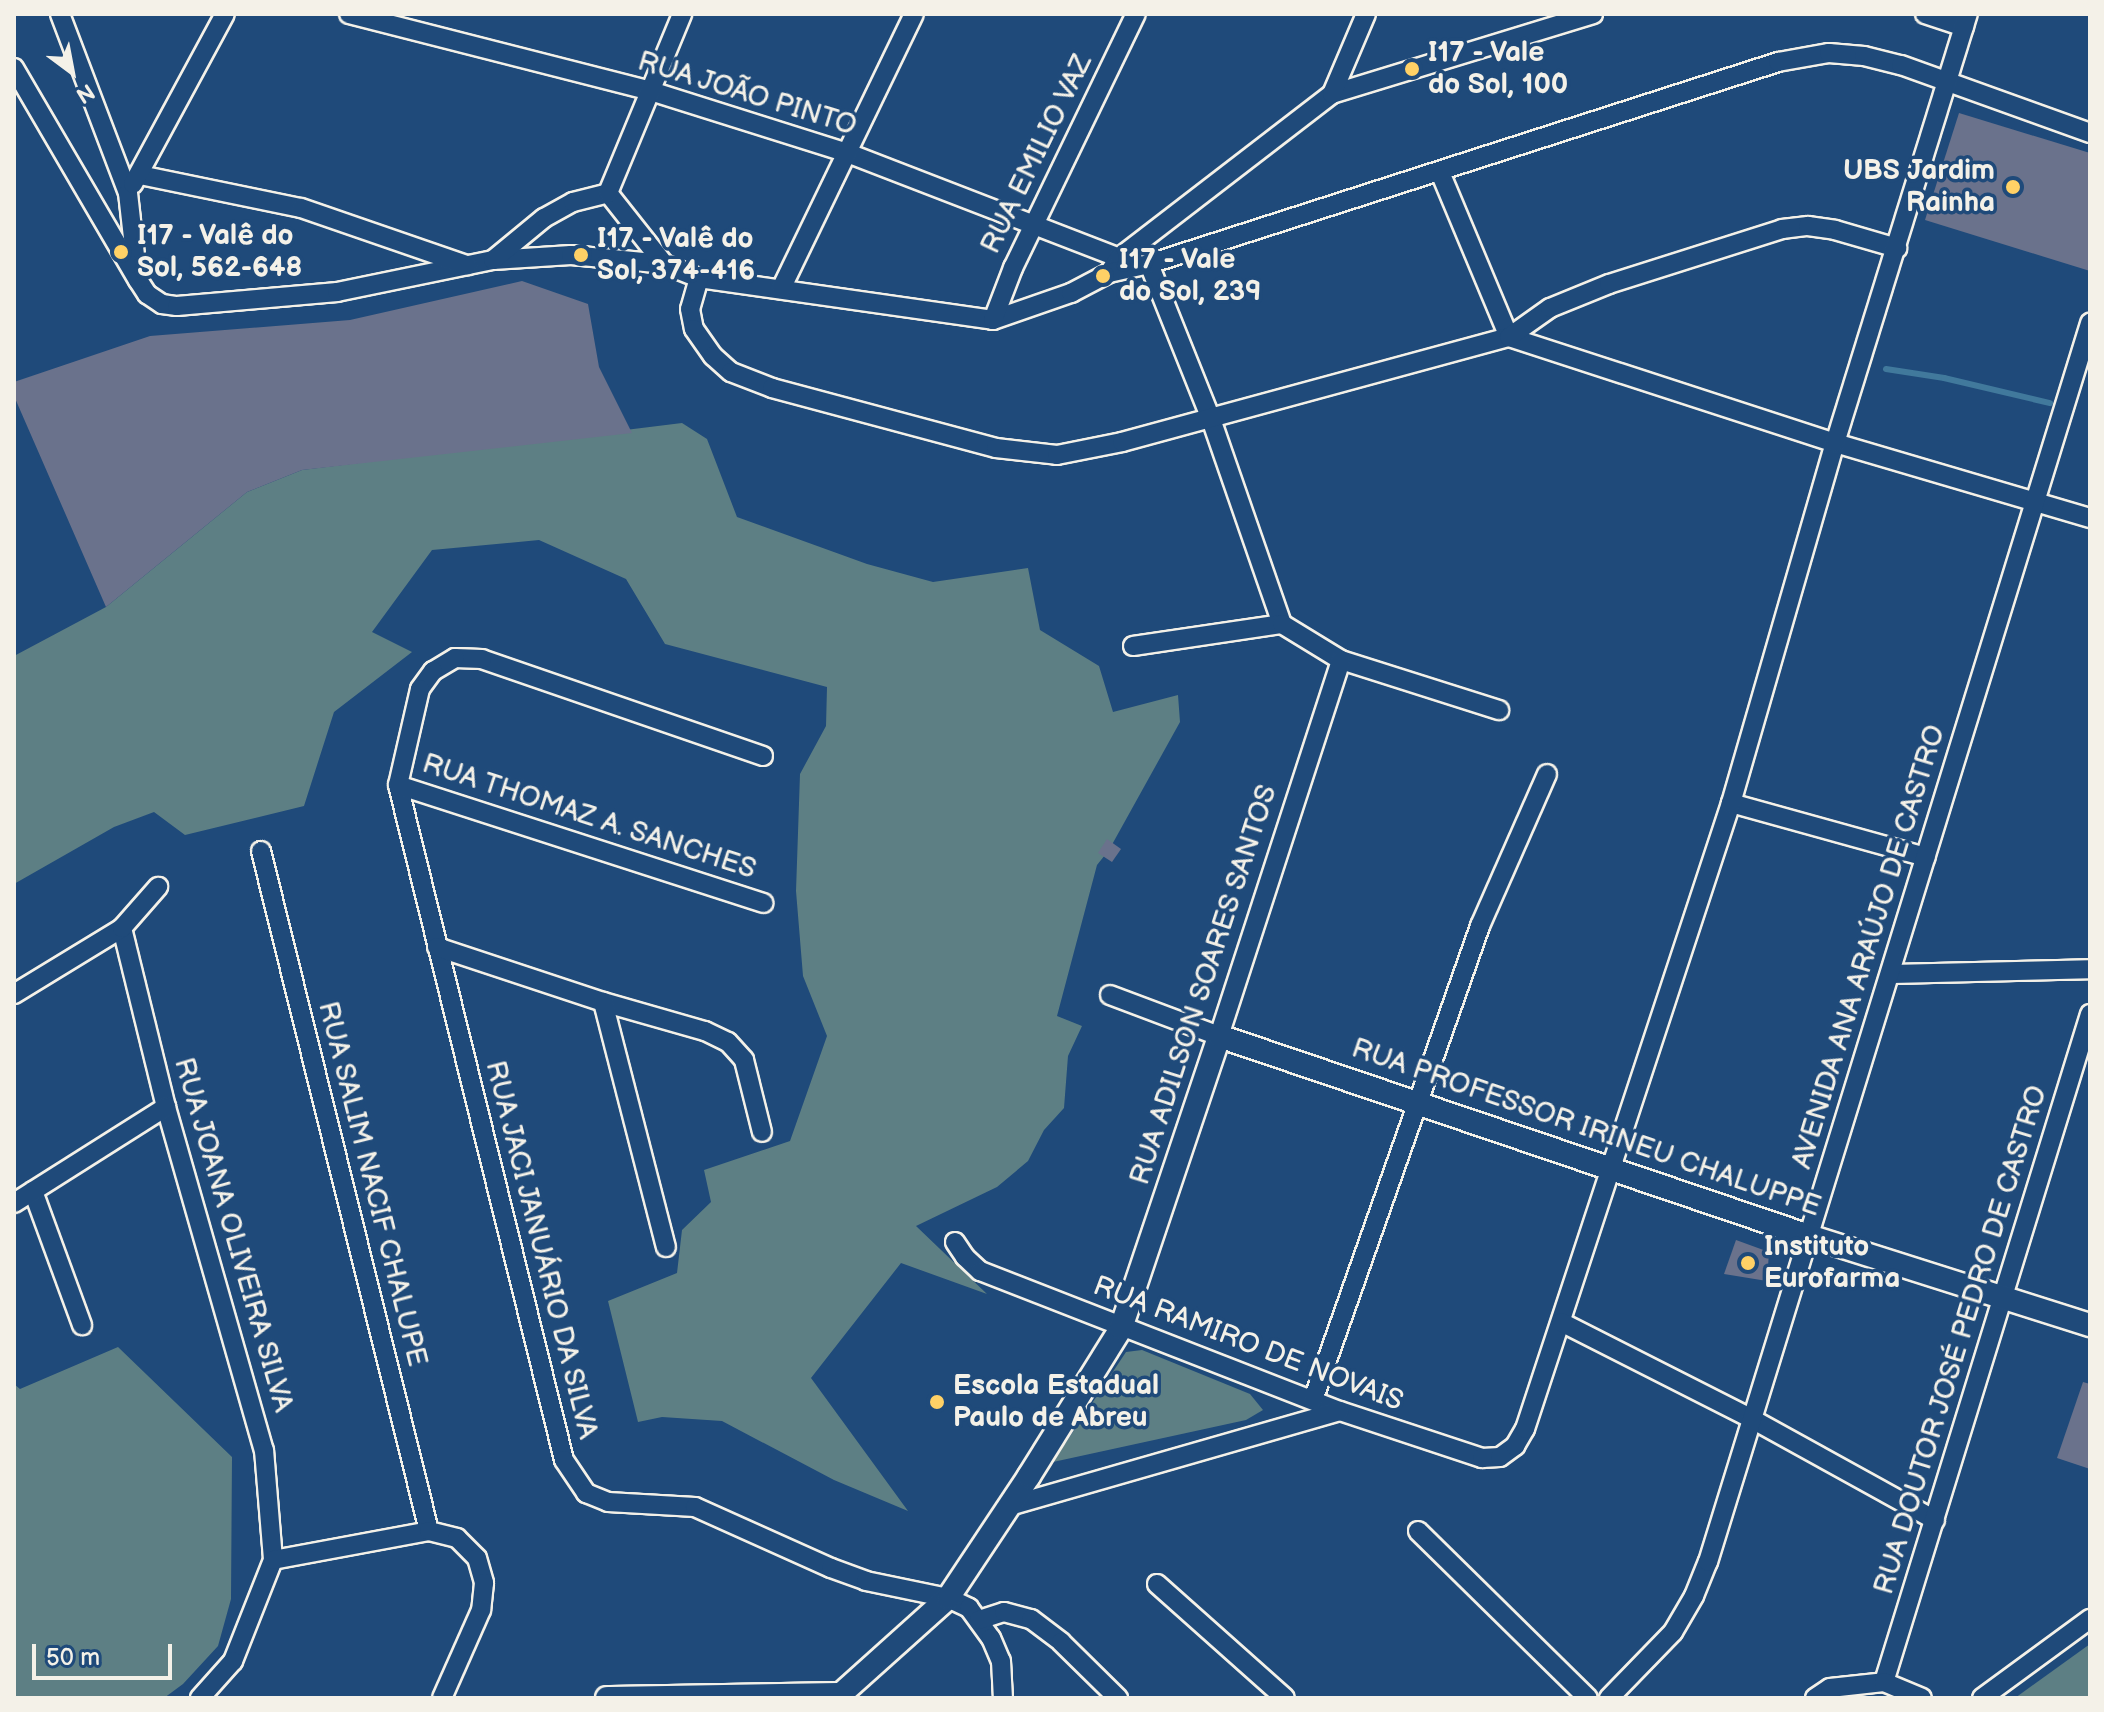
<!DOCTYPE html>
<meta charset="utf-8">
<style>
body{margin:0}
#map{position:relative;width:2104px;height:1712px;overflow:hidden;background:#1f4a7a;font-family:"Balsamiq Sans",sans-serif}
div>[style]{position:absolute}
[style*='--x']{left:calc(var(--x)*1px);top:calc(var(--y)*1px);width:calc(var(--w)*1px);rotate:calc(var(--a)*1deg)}
.green>*{inset:0;background:#5d7f84}
.stream>*{height:6px;margin:-3px;padding:0 3px;transform-origin:3px;border-radius:3px;background:#41799c}
.building>*{inset:0;background:#6a728c}
.roads{filter:drop-shadow(2px 0 #f4f1e8) drop-shadow(-2px 0 #f4f1e8) drop-shadow(0 2px #f4f1e8) drop-shadow(0 -2px #f4f1e8)}
.minor>*{height:18px;margin:-9px;padding:0 9px;transform-origin:9px;border-radius:9px;background:#1f4a7a}
.tertiary>*{height:22px;margin:-11px;padding:0 11px;transform-origin:11px;border-radius:11px;background:#1f4a7a}
.dots>*{width:22px;height:22px;translate:-50% -50%;box-sizing:border-box;border:4px solid #1f4a7a;border-radius:50%}
span{translate:-50% -50%;white-space:nowrap;text-align:center;line-height:1.15;-webkit-text-stroke:7px #1f4a7a;paint-order:stroke}
.poi-label{font-size:28px;color:#f4f1e8;font-weight:700}
.left{translate:0 -50%;text-align:left}
.right{translate:-100% -50%;text-align:right}
.street-label{font-size:28px;color:#f4f1e8}
.frame{position:absolute;inset:0;border:16px solid #f4f1e8;pointer-events:none}
.north{position:absolute;left:32px;top:32px;width:80px;height:80px;-webkit-text-stroke:6px #1f4a7a;paint-order:stroke;rotate:148deg;font-size:22px;font-weight:700;line-height:32px;text-align:center;color:#f4f1e8}
.north::after{content:'';display:block;margin:auto;width:28px;height:36px;background:#f4f1e8;clip-path:polygon(50% 0,100% 100%,50% 72%,0 100%)}
.scale{position:absolute;left:32px;top:1644px;width:140px;height:36px;box-sizing:border-box;border:4px solid #f4f1e8;border-top:0;padding-left:10px;font-size:24px;line-height:28px;white-space:nowrap;color:#f4f1e8;-webkit-text-stroke:6px #1f4a7a;paint-order:stroke}
</style>
<div id="map">
<div class="green">
<div style="clip-path:polygon(682px 423px,707px 439px,737px 517px,867px 564px,933px 582px,1028px 568px,1040px 630px,1099px 666px,1113px 712px,1178px 695px,1180px 722px,1109px 850px,1097px 865px,1057px 1016px,1082px 1026px,1068px 1056px,1064px 1108px,1044px 1130px,1028px 1161px,997px 1187px,916px 1226px,987px 1294px,901px 1263px,811px 1378px,908px 1511px,834px 1480px,722px 1421px,662px 1417px,638px 1422px,608px 1301px,677px 1273px,682px 1230px,711px 1202px,704px 1170px,790px 1141px,827px 1036px,803px 976px,796px 891px,800px 774px,826px 726px,827px 687px,665px 644px,626px 579px,539px 540px,432px 550px,372px 632px,412px 652px,334px 712px,304px 806px,185px 835px,154px 812px,114px 827px,14px 884px,14px 656px,106px 607px,247px 492px,302px 470px)"></div>
<div style="clip-path:polygon(118px 1347px,232px 1457px,231px 1599px,218px 1646px,183px 1684px,164px 1698px,14px 1698px,14px 1384px,20px 1389px)"></div>
<div style="clip-path:polygon(1142px 1350px,1250px 1394px,1263px 1410px,1246px 1420px,1053px 1462px,1126px 1352px)"></div>
<div style="clip-path:polygon(2090px 1644px,2090px 1698px,2015px 1698px)"></div>
</div>
<div class="stream">
<div style="--x:1886;--y:369;--w:59;--a:8.8"></div>
<div style="--x:1944;--y:378;--w:109;--a:13.3"></div>
</div>
<div class="building">
<div style="clip-path:polygon(1959px 113px,2090px 153px,2090px 271px,1925px 220px)"></div>
<div style="clip-path:polygon(522px 281px,588px 304px,599px 367px,632px 433px,302px 470px,247px 492px,106px 607px,14px 396px,14px 382px,150px 336px,350px 320px)"></div>
<div style="clip-path:polygon(1107px 839px,1121px 849px,1112px 862px,1098px 853px)"></div>
<div style="clip-path:polygon(1736px 1240px,1769px 1252px,1767px 1281px,1724px 1274px)"></div>
<div style="clip-path:polygon(2083px 1382px,2090px 1384px,2090px 1469px,2057px 1458px)"></div>
</div>
<div class="roads">
<div class="minor">
<div style="--x:60;--y:14;--w:191;--a:69.2"></div>
<div style="--x:128;--y:193;--w:81;--a:83.6"></div>
<div style="--x:349;--y:14;--w:312;--a:14.3"></div>
<div style="--x:651;--y:91;--w:203;--a:17.5"></div>
<div style="--x:845;--y:152;--w:294;--a:21.1"></div>
<div style="--x:1925;--y:14;--w:41;--a:18.4"></div>
<div style="--x:14;--y:68;--w:246;--a:59.7"></div>
<div style="--x:138;--y:280;--w:17;--a:57"></div>
<div style="--x:147;--y:294;--w:18;--a:34"></div>
<div style="--x:162;--y:304;--w:15;--a:8"></div>
<div style="--x:177;--y:306;--w:161;--a:-5"></div>
<div style="--x:337;--y:292;--w:159;--a:-11.6"></div>
<div style="--x:493;--y:260;--w:78;--a:-3.7"></div>
<div style="--x:571;--y:255;--w:93;--a:5.5"></div>
<div style="--x:664;--y:264;--w:38;--a:22"></div>
<div style="--x:699;--y:278;--w:297;--a:8.1"></div>
<div style="--x:993;--y:320;--w:83;--a:-19.1"></div>
<div style="--x:1071;--y:293;--w:43;--a:-27.8"></div>
<div style="--x:1109;--y:273;--w:18;--a:-56"></div>
<div style="--x:1119;--y:258;--w:269;--a:-37.6"></div>
<div style="--x:1332;--y:94;--w:273;--a:-17"></div>
<div style="--x:1332;--y:94;--w:87;--a:-67"></div>
<div style="--x:1440;--y:172;--w:179;--a:67.3"></div>
<div style="--x:140;--y:175;--w:164;--a:11.6"></div>
<div style="--x:301;--y:208;--w:176;--a:19"></div>
<div style="--x:133;--y:184;--w:193;--a:-61.6"></div>
<div style="--x:608;--y:193;--w:90;--a:51.7"></div>
<div style="--x:493;--y:260;--w:66;--a:-39.5"></div>
<div style="--x:544;--y:218;--w:33;--a:-29"></div>
<div style="--x:573;--y:202;--w:36;--a:-14"></div>
<div style="--x:608;--y:193;--w:194;--a:-67.5"></div>
<div style="--x:1149;--y:264;--w:167;--a:68.2"></div>
<div style="--x:1211;--y:419;--w:217;--a:70.9"></div>
<div style="--x:1109;--y:273;--w:41;--a:-12.7"></div>
<div style="--x:1149;--y:264;--w:661;--a:-17.8"></div>
<div style="--x:1778;--y:62;--w:52;--a:-10"></div>
<div style="--x:1829;--y:53;--w:35;--a:5"></div>
<div style="--x:1864;--y:56;--w:38;--a:14"></div>
<div style="--x:1901;--y:65;--w:201;--a:19.8"></div>
<div style="--x:699;--y:278;--w:32;--a:106"></div>
<div style="--x:690;--y:309;--w:20;--a:79"></div>
<div style="--x:694;--y:329;--w:33;--a:55"></div>
<div style="--x:713;--y:356;--w:24;--a:42"></div>
<div style="--x:731;--y:372;--w:44;--a:21.3"></div>
<div style="--x:772;--y:388;--w:232;--a:15"></div>
<div style="--x:996;--y:448;--w:61;--a:6.5"></div>
<div style="--x:1057;--y:455;--w:66;--a:-11.3"></div>
<div style="--x:1122;--y:442;--w:401;--a:-15.2"></div>
<div style="--x:1509;--y:337;--w:343;--a:18"></div>
<div style="--x:1835;--y:443;--w:266;--a:16.4"></div>
<div style="--x:781;--y:289;--w:305;--a:-64.2"></div>
<div style="--x:993;--y:320;--w:56;--a:-69"></div>
<div style="--x:1013;--y:268;--w:282;--a:-64.2"></div>
<div style="--x:1509;--y:337;--w:50;--a:-35.3"></div>
<div style="--x:1550;--y:308;--w:64;--a:-22.1"></div>
<div style="--x:1609;--y:284;--w:182;--a:-17.6"></div>
<div style="--x:1782;--y:229;--w:26;--a:-7"></div>
<div style="--x:1808;--y:226;--w:27;--a:8"></div>
<div style="--x:1835;--y:230;--w:65;--a:16.2"></div>
<div style="--x:1133;--y:646;--w:151;--a:-8.4"></div>
<div style="--x:1282;--y:624;--w:69;--a:31.4"></div>
<div style="--x:1341;--y:660;--w:166;--a:17.6"></div>
<div style="--x:763;--y:756;--w:297;--a:-161"></div>
<div style="--x:482;--y:659;--w:27;--a:-178"></div>
<div style="--x:455;--y:658;--w:26;--a:149"></div>
<div style="--x:433;--y:671;--w:22;--a:126"></div>
<div style="--x:420;--y:689;--w:98;--a:102.9"></div>
<div style="--x:398;--y:785;--w:695;--a:76.18"></div>
<div style="--x:564;--y:1460;--w:40;--a:56"></div>
<div style="--x:586;--y:1493;--w:24;--a:22"></div>
<div style="--x:608;--y:1502;--w:87;--a:3.3"></div>
<div style="--x:695;--y:1507;--w:149;--a:24.2"></div>
<div style="--x:831;--y:1568;--w:37;--a:20"></div>
<div style="--x:866;--y:1581;--w:84;--a:11.7"></div>
<div style="--x:948;--y:1598;--w:23;--a:25"></div>
<div style="--x:969;--y:1608;--w:37;--a:54"></div>
<div style="--x:991;--y:1638;--w:25;--a:67"></div>
<div style="--x:1001;--y:1661;--w:37;--a:87"></div>
<div style="--x:398;--y:785;--w:384;--a:17.9"></div>
<div style="--x:1731;--y:803;--w:202;--a:15.5"></div>
<div style="--x:261;--y:851;--w:700;--a:76.12"></div>
<div style="--x:122;--y:928;--w:184;--a:76.2"></div>
<div style="--x:166;--y:1107;--w:357;--a:74.1"></div>
<div style="--x:264;--y:1450;--w:110;--a:85.3"></div>
<div style="--x:273;--y:1560;--w:109;--a:111.6"></div>
<div style="--x:233;--y:1661;--w:50;--a:131.7"></div>
<div style="--x:437;--y:947;--w:175;--a:18.3"></div>
<div style="--x:603;--y:1002;--w:106;--a:15.9"></div>
<div style="--x:705;--y:1031;--w:25;--a:26"></div>
<div style="--x:728;--y:1042;--w:24;--a:48"></div>
<div style="--x:744;--y:1060;--w:74;--a:76"></div>
<div style="--x:1891;--y:974;--w:199;--a:-1.4"></div>
<div style="--x:14;--y:994;--w:127;--a:-31.4"></div>
<div style="--x:122;--y:928;--w:55;--a:-48.7"></div>
<div style="--x:1110;--y:995;--w:116;--a:20.6"></div>
<div style="--x:1219;--y:1036;--w:395;--a:-72"></div>
<div style="--x:603;--y:1002;--w:253;--a:75.6"></div>
<div style="--x:33;--y:1191;--w:143;--a:69.9"></div>
<div style="--x:14;--y:1203;--w:180;--a:-32.3"></div>
<div style="--x:955;--y:1242;--w:18;--a:56"></div>
<div style="--x:965;--y:1257;--w:21;--a:43"></div>
<div style="--x:980;--y:1271;--w:386;--a:21.3"></div>
<div style="--x:1340;--y:1411;--w:150;--a:18.3"></div>
<div style="--x:1482;--y:1458;--w:18;--a:-3"></div>
<div style="--x:1500;--y:1457;--w:19;--a:-36"></div>
<div style="--x:1515;--y:1446;--w:20;--a:-60"></div>
<div style="--x:1525;--y:1429;--w:659;--a:-71.78"></div>
<div style="--x:1731;--y:803;--w:375;--a:-73.9"></div>
<div style="--x:1835;--y:443;--w:449;--a:-72.8"></div>
<div style="--x:1561;--y:1322;--w:214;--a:26.9"></div>
<div style="--x:1752;--y:1419;--w:209;--a:28.9"></div>
<div style="--x:1313;--y:1400;--w:503;--a:-70.59"></div>
<div style="--x:1480;--y:926;--w:166;--a:-66.2"></div>
<div style="--x:1009;--y:1506;--w:344;--a:-16"></div>
<div style="--x:1418;--y:1531;--w:238;--a:44.5"></div>
<div style="--x:273;--y:1560;--w:159;--a:-10.5"></div>
<div style="--x:429;--y:1531;--w:29;--a:14"></div>
<div style="--x:457;--y:1538;--w:28;--a:45"></div>
<div style="--x:477;--y:1558;--w:26;--a:74"></div>
<div style="--x:484;--y:1583;--w:27;--a:96"></div>
<div style="--x:481;--y:1610;--w:96;--a:113.9"></div>
<div style="--x:1157;--y:1584;--w:171;--a:41.7"></div>
<div style="--x:979;--y:1620;--w:26;--a:-18"></div>
<div style="--x:1004;--y:1612;--w:28;--a:15"></div>
<div style="--x:1031;--y:1619;--w:38;--a:37"></div>
<div style="--x:1061;--y:1642;--w:80;--a:44.5"></div>
<div style="--x:1884;--y:1682;--w:699;--a:-72.86"></div>
<div style="--x:1609;--y:1698;--w:92;--a:-45.9"></div>
<div style="--x:1673;--y:1632;--w:42;--a:-59.7"></div>
<div style="--x:1694;--y:1596;--w:37;--a:-68"></div>
<div style="--x:1708;--y:1562;--w:1297;--a:-72.86"></div>
<div style="--x:1815;--y:1698;--w:18;--a:-34"></div>
<div style="--x:1830;--y:1688;--w:54;--a:-6.3"></div>
<div style="--x:1884;--y:1682;--w:41;--a:22.8"></div>
<div style="--x:1982;--y:1698;--w:134;--a:-36.2"></div>
</div>
<div class="tertiary">
<div style="--x:607;--y:1698;--w:234;--a:-1"></div>
<div style="--x:841;--y:1694;--w:144;--a:-41.9"></div>
<div style="--x:948;--y:1598;--w:146;--a:-56.4"></div>
<div style="--x:1029;--y:1476;--w:174;--a:-58.1"></div>
<div style="--x:1121;--y:1328;--w:308;--a:-71.4"></div>
<div style="--x:1219;--y:1036;--w:623;--a:18.73"></div>
<div style="--x:1809;--y:1236;--w:295;--a:17.6"></div>
</div>
</div>
<div class="dots">
<div style="left:1412px;top:69px;background:#ffd166"></div>
<div style="left:2013px;top:187px;background:#ffd166"></div>
<div style="left:121px;top:252px;background:#ffd166"></div>
<div style="left:581px;top:255px;background:#ffd166"></div>
<div style="left:1103px;top:276px;background:#ffd166"></div>
<div style="left:1748px;top:1263px;background:#ffd166"></div>
<div style="left:937px;top:1402px;background:#ffd166"></div>
</div>
<div class="poi-label">
<span class="left" style="left:1428px;top:69px">I17 - Vale<br>do Sol, 100</span>
<span class="right" style="left:1995px;top:187px">UBS Jardim<br>Rainha</span>
<span class="left" style="left:137px;top:252px">I17 - Valê do<br>Sol, 562-648</span>
<span class="left" style="left:597px;top:255px">I17 - Valê do<br>Sol, 374-416</span>
<span class="left" style="left:1119px;top:276px">I17 - Vale<br>do Sol, 239</span>
<span class="left" style="left:1764px;top:1263px">Instituto<br>Eurofarma</span>
<span class="left" style="left:953px;top:1402px">Escola Estadual<br>Paulo de Abreu</span>
</div>
<div class="street-label">
<span style="left:747px;top:94px;rotate:17deg">RUA JOÃO PINTO</span>
<span style="left:1037px;top:154px;rotate:-64deg">RUA EMILIO VAZ</span>
<span style="left:589px;top:817px;rotate:18deg">RUA THOMAZ A. SANCHES</span>
<span style="left:1869px;top:947px;rotate:-73deg">AVENIDA ANA ARAÚJO DE CASTRO</span>
<span style="left:1204px;top:985px;rotate:-72deg">RUA ADILSON SOARES SANTOS</span>
<span style="left:1586px;top:1128px;rotate:19deg">RUA PROFESSOR IRINEU CHALUPPE</span>
<span style="left:372px;top:1184px;rotate:76deg">RUA SALIM NACIF CHALUPE</span>
<span style="left:233px;top:1235px;rotate:74deg">RUA JOANA OLIVEIRA SILVA</span>
<span style="left:541px;top:1250px;rotate:76deg">RUA JACI JANUÁRIO DA SILVA</span>
<span style="left:1961px;top:1340px;rotate:-73deg">RUA DOUTOR JOSÉ PEDRO DE CASTRO</span>
<span style="left:1248px;top:1344px;rotate:21deg">RUA RAMIRO DE NOVAIS</span>
</div>
<div class="frame"></div>
<div class="north">N</div>
<div class="scale">50 m</div>
</div>
